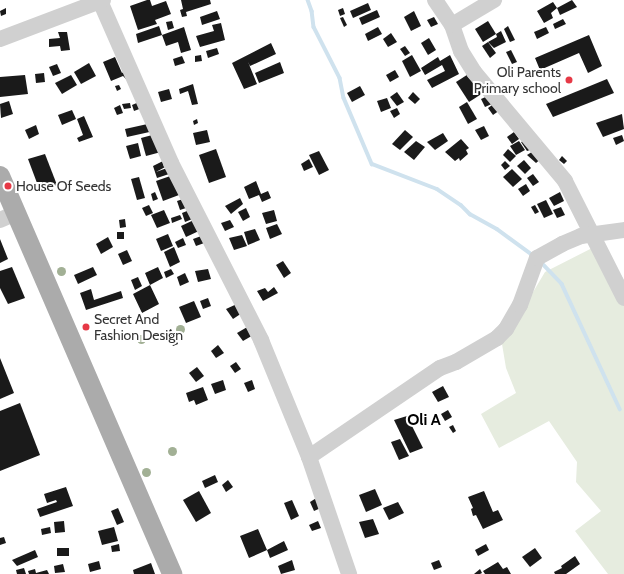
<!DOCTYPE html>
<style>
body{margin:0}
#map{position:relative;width:624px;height:574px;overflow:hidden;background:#fff;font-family:Cabin,sans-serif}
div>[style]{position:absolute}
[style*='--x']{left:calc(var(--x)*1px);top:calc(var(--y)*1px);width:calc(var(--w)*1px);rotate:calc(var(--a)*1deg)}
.green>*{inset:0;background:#e6ecdf}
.stream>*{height:3.5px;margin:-1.75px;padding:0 1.75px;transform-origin:1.75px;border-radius:1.75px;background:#cfe2ee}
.building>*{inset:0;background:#1a1a1a}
.minor>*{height:16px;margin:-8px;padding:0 8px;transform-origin:8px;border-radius:8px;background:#d0d0d0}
.major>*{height:20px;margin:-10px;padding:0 10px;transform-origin:10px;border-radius:10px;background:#ababab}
.trees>*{width:9px;height:9px;margin:-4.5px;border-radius:50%;background:#a2b095}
.dots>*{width:11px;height:11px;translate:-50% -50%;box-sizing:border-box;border:2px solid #fff;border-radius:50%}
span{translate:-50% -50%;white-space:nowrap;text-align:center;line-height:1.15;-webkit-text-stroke:4px #fff;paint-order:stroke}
.poi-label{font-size:14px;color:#333}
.right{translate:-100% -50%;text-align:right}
.left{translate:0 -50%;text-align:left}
.quarter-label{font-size:16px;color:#000;font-weight:700}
</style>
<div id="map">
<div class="green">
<div style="clip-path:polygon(602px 243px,624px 280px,624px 574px,608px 574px,575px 531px,601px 511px,576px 482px,577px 462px,549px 421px,499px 448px,481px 414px,516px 393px,506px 368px,502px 344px,545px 272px)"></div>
</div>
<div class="stream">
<div style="--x:308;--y:0;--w:12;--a:70"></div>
<div style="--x:312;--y:11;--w:16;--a:83"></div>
<div style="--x:314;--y:27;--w:57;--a:63"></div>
<div style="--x:340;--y:78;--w:20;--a:79"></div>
<div style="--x:344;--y:98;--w:72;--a:67"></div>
<div style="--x:372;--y:164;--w:70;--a:21"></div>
<div style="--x:437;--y:189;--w:29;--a:34"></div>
<div style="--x:461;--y:205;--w:13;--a:45"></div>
<div style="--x:470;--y:214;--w:31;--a:29"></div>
<div style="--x:497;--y:229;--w:46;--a:36.1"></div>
<div style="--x:540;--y:261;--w:32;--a:46"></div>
<div style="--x:562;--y:284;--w:138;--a:65.1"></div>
</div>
<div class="building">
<div style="clip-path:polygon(147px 0,150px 0,152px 6px,166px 1px,171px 14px,155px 20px,157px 24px,138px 30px,130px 6px)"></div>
<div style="clip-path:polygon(181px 0,210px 0,211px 4px,186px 12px,187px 16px,182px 17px,180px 10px,183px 9px)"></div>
<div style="clip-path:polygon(572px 0,577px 7px,560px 15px,557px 8px)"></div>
<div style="clip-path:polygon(553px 2px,557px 8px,551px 13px,553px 18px,544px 23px,537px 11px)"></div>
<div style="clip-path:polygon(368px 3px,371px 10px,353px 18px,350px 11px)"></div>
<div style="clip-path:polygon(6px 8px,6px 14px,1px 16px,0 11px)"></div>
<div style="clip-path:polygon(343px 8px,345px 14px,340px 16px,338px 10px)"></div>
<div style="clip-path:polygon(377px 10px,380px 17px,362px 25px,359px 18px)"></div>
<div style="clip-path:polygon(217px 11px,220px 19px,202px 25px,200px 17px)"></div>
<div style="clip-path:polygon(414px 11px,421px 26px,411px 31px,404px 17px)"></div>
<div style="clip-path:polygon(343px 17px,347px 25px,344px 27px,340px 18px)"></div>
<div style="clip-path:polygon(434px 17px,438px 24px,431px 27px,427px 20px)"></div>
<div style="clip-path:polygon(563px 19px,566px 24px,555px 29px,553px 24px)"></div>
<div style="clip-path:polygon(172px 21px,174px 28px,168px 30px,166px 22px)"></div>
<div style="clip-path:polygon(488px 21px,496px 34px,483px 42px,475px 29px)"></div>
<div style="clip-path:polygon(221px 23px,225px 40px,200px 47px,196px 36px,214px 31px,212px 25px)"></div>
<div style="clip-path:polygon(159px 26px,162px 35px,138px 43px,136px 34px)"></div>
<div style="clip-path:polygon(508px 26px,515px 40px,510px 42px,504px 29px)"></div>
<div style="clip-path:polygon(184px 27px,191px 50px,181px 53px,178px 42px,166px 46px,162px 35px)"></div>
<div style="clip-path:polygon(378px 27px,382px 34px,368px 41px,365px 34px)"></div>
<div style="clip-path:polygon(546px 27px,549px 33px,537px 39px,534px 32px)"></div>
<div style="clip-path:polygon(501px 31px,506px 42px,494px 48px,488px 42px,497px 37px,496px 34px)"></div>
<div style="clip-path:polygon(58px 32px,67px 32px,70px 50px,61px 51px,60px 46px,49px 47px,49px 39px,60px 38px)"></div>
<div style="clip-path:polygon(391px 33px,397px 42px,388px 47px,383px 39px)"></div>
<div style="clip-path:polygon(589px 35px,602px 66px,588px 73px,579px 53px,540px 70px,535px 58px)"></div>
<div style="clip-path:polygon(429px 38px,436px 50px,428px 55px,421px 43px)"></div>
<div style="clip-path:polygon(488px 42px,496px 53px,490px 58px,482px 46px)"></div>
<div style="clip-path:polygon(271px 43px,276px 54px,250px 66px,248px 62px,257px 84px,244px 89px,232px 63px)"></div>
<div style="clip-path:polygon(405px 46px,410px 53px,405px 56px,400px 49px)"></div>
<div style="clip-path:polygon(217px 48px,219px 54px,208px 58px,206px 51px)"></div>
<div style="clip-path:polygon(511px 50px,517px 62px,512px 64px,506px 52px)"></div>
<div style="clip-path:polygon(201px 55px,202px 61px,195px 62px,195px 56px)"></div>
<div style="clip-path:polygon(412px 55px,421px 71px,410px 77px,402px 61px)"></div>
<div style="clip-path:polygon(450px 55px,459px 74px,432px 88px,427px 80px,445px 71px,442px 65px,425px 75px,421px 68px,438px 57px,440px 61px)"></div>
<div style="clip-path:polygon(182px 56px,185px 63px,175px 66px,173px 59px)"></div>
<div style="clip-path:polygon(115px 57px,122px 73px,128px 69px,132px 75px,126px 79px,123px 76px,111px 81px,103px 62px)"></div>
<div style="clip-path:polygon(280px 62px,284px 73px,259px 83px,255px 73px)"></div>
<div style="clip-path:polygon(89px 63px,96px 76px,81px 84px,74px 72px)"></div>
<div style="clip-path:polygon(57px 64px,61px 73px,53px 76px,49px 67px)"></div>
<div style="clip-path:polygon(395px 70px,399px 77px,390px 82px,386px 75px)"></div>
<div style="clip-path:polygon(44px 73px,45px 82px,36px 83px,35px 74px)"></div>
<div style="clip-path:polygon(470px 73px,483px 93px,469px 102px,456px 82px)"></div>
<div style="clip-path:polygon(25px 75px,28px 94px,0 97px,0 77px)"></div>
<div style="clip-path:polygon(71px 75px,77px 85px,62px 94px,55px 83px)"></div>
<div style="clip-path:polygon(607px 79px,614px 93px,553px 117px,546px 104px)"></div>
<div style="clip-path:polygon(193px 84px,198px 104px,192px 105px,188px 91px,180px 94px,179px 89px)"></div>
<div style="clip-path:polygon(119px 85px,121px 89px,117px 91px,115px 86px)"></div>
<div style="clip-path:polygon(360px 86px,365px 95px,352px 102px,347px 93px)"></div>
<div style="clip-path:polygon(169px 89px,172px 99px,161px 102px,158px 92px)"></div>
<div style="clip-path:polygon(397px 92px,404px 102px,397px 106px,390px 97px)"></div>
<div style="clip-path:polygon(413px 92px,420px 99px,415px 104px,408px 98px)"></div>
<div style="clip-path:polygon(490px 95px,494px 103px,485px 107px,481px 99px)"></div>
<div style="clip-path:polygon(387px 98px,391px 108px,381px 112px,377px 101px)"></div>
<div style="clip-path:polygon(9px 101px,13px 114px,1px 118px,0 104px)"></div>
<div style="clip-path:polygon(139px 102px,142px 108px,134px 111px,132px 105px)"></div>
<div style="clip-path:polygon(467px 102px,477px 119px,468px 124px,459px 107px)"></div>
<div style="clip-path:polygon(130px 103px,131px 108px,124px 109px,122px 104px)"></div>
<div style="clip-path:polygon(495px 103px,500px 110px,493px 115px,488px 108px)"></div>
<div style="clip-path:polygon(120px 105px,123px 113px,117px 115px,114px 108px)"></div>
<div style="clip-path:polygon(397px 108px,400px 114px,394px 118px,390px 111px)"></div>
<div style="clip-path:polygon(72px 110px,76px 119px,62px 125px,58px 115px)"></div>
<div style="clip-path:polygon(622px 114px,624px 129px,603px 137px,596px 123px)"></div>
<div style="clip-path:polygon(84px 116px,93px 137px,79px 142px,77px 138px,83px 135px,77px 119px)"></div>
<div style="clip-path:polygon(197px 119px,198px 123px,194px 125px,193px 121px)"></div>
<div style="clip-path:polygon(152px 123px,154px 131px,127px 137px,125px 129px)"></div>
<div style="clip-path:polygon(36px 125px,39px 134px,29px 139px,25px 130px)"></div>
<div style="clip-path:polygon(484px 126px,489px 136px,481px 140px,475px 130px)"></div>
<div style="clip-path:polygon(207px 130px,210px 142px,196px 145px,193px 133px)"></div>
<div style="clip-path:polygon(405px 130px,413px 137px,400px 150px,392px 144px)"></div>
<div style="clip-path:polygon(514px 132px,519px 139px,512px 144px,507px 137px)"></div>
<div style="clip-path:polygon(443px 133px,448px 141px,435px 150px,427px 142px)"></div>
<div style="clip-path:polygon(156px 134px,161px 152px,146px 156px,141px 138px)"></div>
<div style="clip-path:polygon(622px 135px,624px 141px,616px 145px,613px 138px)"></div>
<div style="clip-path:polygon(461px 139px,469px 148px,466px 150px,468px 154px,460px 161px,459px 158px,455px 161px,445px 152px)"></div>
<div style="clip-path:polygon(529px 139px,533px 149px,527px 151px,521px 142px)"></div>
<div style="clip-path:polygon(416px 141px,425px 147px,414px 160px,404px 152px)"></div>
<div style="clip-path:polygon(519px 141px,525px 150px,516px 155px,510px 146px)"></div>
<div style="clip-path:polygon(138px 143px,141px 156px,130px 159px,126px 146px)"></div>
<div style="clip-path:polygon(216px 149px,226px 177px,209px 183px,199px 155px)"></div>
<div style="clip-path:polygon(508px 149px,516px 156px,510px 162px,503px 155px)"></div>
<div style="clip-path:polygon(535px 150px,542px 158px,536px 163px,527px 155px)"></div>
<div style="clip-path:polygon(319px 151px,329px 170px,319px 175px,309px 155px)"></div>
<div style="clip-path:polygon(45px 154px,57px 185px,40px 191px,28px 159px)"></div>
<div style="clip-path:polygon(562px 156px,567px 161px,564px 164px,559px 160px)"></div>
<div style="clip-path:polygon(309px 159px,313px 167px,304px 171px,301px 164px)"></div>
<div style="clip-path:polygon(165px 160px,167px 166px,156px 172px,167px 168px,169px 174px,157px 178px,153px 166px)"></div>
<div style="clip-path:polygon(524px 160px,531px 168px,525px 174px,517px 166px)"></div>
<div style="clip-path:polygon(505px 161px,510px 166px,505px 170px,501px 165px)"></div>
<div style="clip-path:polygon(512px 169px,522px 179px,513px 187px,503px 177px)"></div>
<div style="clip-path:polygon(176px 174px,179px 195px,163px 201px,156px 181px)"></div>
<div style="clip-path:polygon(533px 174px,539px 182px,533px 186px,527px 178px)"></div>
<div style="clip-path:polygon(139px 177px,145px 198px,137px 200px,131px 179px)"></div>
<div style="clip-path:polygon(256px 181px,261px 194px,268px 191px,271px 198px,262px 202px,259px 195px,249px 199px,244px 187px)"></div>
<div style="clip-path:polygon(526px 184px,530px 191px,523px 196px,518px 189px)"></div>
<div style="clip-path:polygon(155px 192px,158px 199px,153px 201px,151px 194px)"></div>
<div style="clip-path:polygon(560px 192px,564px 201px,554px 206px,549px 198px)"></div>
<div style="clip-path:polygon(186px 198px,189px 207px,180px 210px,177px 201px)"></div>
<div style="clip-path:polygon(240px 198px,243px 204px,231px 214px,225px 206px)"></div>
<div style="clip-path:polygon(546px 200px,553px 214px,544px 218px,537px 204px)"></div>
<div style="clip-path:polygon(149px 205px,153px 213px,146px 216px,142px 208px)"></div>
<div style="clip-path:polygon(535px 205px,539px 212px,535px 214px,531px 207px)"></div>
<div style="clip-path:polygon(561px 207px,565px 215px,557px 218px,553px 210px)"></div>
<div style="clip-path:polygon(246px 208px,250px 217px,243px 221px,238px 212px)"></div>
<div style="clip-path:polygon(192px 209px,195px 218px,185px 222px,182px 213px)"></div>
<div style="clip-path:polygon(164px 210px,170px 223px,157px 228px,151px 215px)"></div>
<div style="clip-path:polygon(274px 210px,277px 221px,266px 224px,262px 213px)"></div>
<div style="clip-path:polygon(180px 215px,182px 219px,172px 223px,171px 218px)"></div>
<div style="clip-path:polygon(125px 219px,126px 227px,120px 228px,119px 220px)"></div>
<div style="clip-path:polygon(196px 219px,201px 230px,186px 237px,181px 226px)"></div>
<div style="clip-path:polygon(230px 220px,234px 227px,225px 231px,221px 223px)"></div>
<div style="clip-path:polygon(277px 224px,282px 234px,270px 239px,266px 228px)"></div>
<div style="clip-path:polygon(255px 229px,260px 240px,248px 245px,244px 232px)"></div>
<div style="clip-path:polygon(117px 232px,124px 232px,124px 239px,117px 239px)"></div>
<div style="clip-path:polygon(168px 234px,173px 246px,161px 251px,156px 239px)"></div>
<div style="clip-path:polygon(204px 235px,207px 242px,196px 246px,193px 239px)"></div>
<div style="clip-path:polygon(242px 235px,247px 246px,234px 250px,229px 238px)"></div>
<div style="clip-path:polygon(108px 237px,113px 247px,101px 254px,96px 244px)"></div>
<div style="clip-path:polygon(183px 238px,186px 245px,178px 248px,175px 242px)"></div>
<div style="clip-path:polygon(0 239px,8px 259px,0 263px)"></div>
<div style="clip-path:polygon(174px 247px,180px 262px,170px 267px,164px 252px)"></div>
<div style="clip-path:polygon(127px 250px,132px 261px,123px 265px,118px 254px)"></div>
<div style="clip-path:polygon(283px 261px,291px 273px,284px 278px,276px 265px)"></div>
<div style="clip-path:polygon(12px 267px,25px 298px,8px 304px,0 288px,0 271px)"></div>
<div style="clip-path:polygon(93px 267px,97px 275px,78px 284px,74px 275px)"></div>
<div style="clip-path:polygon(158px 267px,163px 278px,150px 285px,159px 304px,142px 313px,133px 294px,150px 285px,145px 273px)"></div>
<div style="clip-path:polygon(171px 269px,174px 274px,166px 278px,164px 272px)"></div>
<div style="clip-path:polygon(208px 269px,211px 279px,198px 282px,195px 271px)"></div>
<div style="clip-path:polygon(185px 273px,189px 282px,180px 286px,177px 277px)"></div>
<div style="clip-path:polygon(138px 277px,142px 286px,135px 290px,131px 280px)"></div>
<div style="clip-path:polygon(274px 287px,278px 293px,263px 301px,257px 291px,265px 288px,268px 292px)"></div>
<div style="clip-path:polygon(91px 289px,94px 300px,121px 291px,123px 298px,86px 310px,80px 293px)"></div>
<div style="clip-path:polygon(208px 298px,211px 306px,203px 309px,200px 301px)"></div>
<div style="clip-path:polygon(194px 301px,201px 317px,186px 323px,179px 307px)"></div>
<div style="clip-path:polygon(239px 303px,245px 311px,233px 319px,226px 309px)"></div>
<div style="clip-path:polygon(249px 326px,255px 334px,243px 341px,237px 333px)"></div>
<div style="clip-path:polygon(171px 329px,178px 344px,173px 346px,166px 332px)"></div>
<div style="clip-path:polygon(218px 345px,224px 353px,216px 358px,211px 351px)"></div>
<div style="clip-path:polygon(0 358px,14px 393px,0 399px)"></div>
<div style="clip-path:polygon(236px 362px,241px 369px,235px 373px,230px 366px)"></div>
<div style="clip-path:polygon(197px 367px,204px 376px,196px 382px,189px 373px)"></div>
<div style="clip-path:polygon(223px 380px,226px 390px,215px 394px,211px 384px)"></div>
<div style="clip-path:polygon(252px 380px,255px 389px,248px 392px,244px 383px)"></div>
<div style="clip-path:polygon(443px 386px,449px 397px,438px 402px,432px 392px)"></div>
<div style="clip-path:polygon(203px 387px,208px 400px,196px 405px,194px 400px,189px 402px,186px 393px)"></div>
<div style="clip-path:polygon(20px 403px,40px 455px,0 471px,0 411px)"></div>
<div style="clip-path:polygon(448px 410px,452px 417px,445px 421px,441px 414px)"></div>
<div style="clip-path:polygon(407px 416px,423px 448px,410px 453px,394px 420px)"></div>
<div style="clip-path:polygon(453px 425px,456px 431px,453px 433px,449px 427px)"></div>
<div style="clip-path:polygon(400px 439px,409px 456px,399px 460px,391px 442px)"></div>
<div style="clip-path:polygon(215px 475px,218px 482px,205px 488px,202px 481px)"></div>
<div style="clip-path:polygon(228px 480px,233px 487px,226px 492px,222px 485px)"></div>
<div style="clip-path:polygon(66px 487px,73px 506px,40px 517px,37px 509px,57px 502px,56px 500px,47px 503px,44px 494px)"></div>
<div style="clip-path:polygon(375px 489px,382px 505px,366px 512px,359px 495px)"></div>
<div style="clip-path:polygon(199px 491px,211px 513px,196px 522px,183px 500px)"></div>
<div style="clip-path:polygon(484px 491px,493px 512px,498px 510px,503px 520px,483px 529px,476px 515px,473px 516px,471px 509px,473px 508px,468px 497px)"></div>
<div style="clip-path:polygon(318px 497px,323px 507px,314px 511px,310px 502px)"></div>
<div style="clip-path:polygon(292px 500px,299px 516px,291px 520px,284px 503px)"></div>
<div style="clip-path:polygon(398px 502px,404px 513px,389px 520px,383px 508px)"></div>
<div style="clip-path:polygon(118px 508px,124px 522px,117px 525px,111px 511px)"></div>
<div style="clip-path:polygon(373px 519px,379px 534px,365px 538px,359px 522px)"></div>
<div style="clip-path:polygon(64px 521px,65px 532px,55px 533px,54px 522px)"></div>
<div style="clip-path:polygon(318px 521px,321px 528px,312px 531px,309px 525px)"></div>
<div style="clip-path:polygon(50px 527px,51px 533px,42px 535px,41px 529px)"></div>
<div style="clip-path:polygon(114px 527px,118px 541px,102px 545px,98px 531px)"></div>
<div style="clip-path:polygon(258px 529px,267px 550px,284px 541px,288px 550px,270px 558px,267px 550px,249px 558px,240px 536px)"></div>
<div style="clip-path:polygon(4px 537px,6px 543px,0 545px,0 538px)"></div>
<div style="clip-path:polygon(119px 544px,120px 551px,112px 552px,111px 546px)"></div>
<div style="clip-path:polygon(486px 544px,489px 550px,478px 556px,475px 550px)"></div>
<div style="clip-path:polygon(57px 548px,69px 548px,69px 556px,57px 556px)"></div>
<div style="clip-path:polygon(535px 548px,542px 558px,530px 567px,522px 557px)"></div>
<div style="clip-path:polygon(35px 550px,38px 557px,17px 566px,12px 560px)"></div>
<div style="clip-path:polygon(575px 556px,580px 564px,566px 574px,555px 574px,554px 572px,562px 568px,561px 566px)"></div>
<div style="clip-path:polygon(292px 560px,295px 570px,281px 574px,278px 566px)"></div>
<div style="clip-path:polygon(439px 560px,442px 567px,434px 570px,431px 563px)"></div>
<div style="clip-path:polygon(99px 561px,101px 569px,90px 572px,88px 564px)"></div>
<div style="clip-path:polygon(498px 562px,503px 569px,507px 567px,511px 574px,485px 574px,483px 571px)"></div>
<div style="clip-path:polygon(151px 563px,155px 574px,134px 574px,133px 570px)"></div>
<div style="clip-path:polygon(63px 564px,65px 572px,55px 573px,54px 566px)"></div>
<div style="clip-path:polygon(24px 568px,26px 574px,17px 574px,16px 570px)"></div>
<div style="clip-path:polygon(35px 569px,36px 573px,47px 570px,49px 574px,29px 574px,28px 571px)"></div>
<div style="clip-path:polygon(480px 569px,482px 573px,480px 574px,474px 574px)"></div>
</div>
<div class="minor">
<div style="--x:435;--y:0;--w:30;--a:56"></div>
<div style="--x:452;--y:25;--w:28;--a:71"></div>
<div style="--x:461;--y:51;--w:25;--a:58"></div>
<div style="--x:474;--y:72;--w:142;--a:50.1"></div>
<div style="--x:565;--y:181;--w:131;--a:63.2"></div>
<div style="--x:100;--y:1;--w:177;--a:66.3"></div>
<div style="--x:171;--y:163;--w:199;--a:63"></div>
<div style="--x:261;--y:340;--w:126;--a:67.7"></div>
<div style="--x:309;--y:457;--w:124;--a:71.1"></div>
<div style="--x:452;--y:25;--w:49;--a:-30.8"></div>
<div style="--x:0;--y:39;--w:110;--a:-20.7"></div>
<div style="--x:0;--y:220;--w:17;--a:-24"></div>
<div style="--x:309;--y:457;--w:158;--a:-34.2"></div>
<div style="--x:440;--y:368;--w:17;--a:-21"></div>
<div style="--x:456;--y:362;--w:48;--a:-30.3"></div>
<div style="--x:497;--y:338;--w:13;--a:-45"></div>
<div style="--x:506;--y:329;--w:28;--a:-60"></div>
<div style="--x:520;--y:305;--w:50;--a:-70.1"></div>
<div style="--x:537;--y:258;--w:29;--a:-29"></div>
<div style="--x:562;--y:244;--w:21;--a:-23"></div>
<div style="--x:581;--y:236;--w:43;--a:-7.9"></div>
</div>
<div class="major">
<div style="--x:0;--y:176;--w:434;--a:66.6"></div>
</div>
<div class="trees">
<div style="left:61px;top:271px"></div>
<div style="left:180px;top:329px"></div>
<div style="left:141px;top:339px"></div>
<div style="left:172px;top:451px"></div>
<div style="left:146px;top:472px"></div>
</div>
<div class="dots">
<div style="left:569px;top:80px;background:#e63946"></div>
<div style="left:8px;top:186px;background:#e63946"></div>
<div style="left:86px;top:327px;background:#e63946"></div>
</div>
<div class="poi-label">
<span class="right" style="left:561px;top:80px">Oli Parents<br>Primary school</span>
<span class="left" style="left:16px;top:186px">House Of Seeds</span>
<span class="left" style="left:94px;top:327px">Secret And<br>Fashion Design</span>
</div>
<div class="quarter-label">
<span style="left:424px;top:420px">Oli A</span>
</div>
</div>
